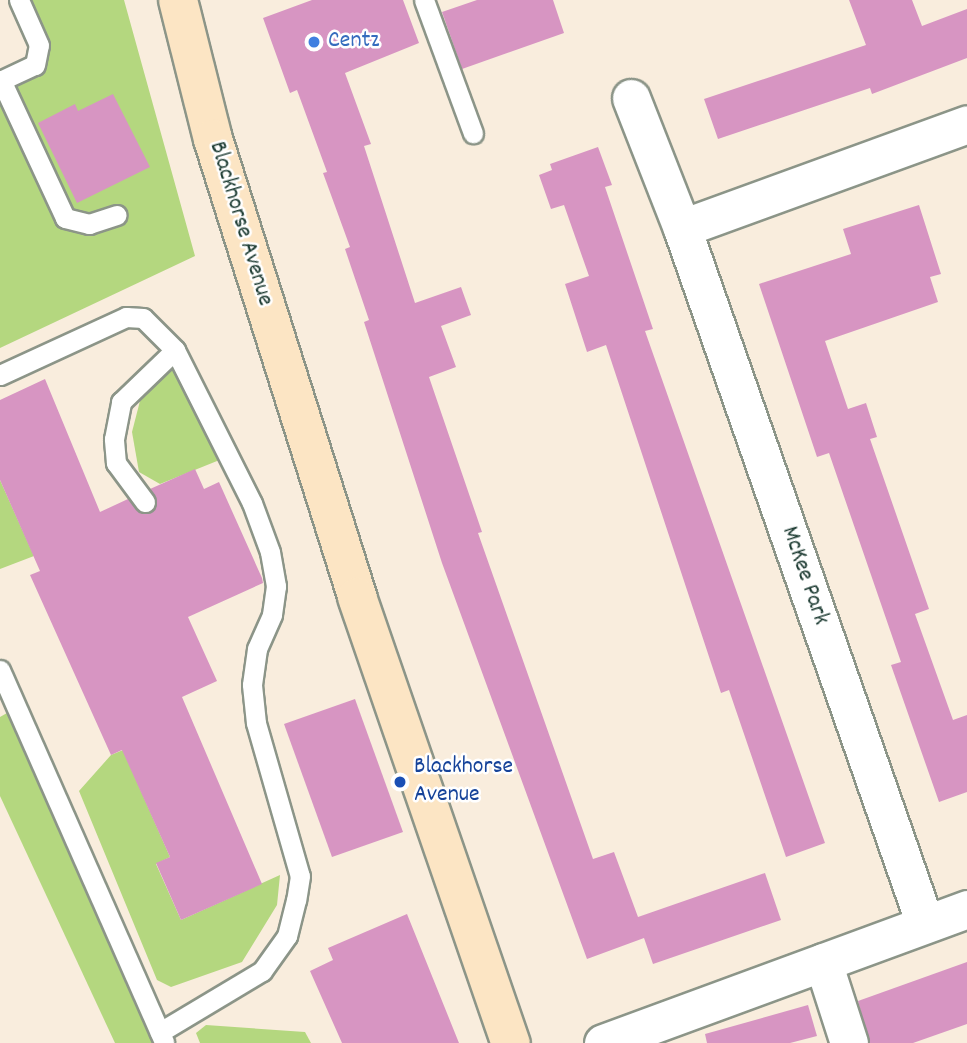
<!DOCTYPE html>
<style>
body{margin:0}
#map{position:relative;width:967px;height:1043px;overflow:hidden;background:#f9eddd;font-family:Dekko,sans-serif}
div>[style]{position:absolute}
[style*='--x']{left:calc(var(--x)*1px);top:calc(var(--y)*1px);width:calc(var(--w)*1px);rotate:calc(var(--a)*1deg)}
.green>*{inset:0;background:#b4d77f}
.building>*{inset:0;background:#d795c2}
.roads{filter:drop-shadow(2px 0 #8c9588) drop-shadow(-2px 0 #8c9588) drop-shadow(0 2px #8c9588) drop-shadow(0 -2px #8c9588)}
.service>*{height:19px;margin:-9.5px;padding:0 9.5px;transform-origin:9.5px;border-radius:9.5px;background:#fff}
.minor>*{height:37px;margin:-18.5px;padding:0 18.5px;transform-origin:18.5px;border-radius:18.5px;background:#fff}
.secondary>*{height:38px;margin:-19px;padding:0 19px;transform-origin:19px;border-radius:19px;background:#fce5c4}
.dots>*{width:19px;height:19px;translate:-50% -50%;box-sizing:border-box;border:4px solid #fff;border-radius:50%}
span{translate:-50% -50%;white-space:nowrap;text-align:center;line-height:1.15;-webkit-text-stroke:5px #fff;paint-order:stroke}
.shop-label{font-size:24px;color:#366cbe}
.left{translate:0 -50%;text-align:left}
.street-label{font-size:24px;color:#1f3d34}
.transit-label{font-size:24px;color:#164399}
</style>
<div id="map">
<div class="green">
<div style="clip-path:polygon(19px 0,124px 0,195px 256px,0 348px,0 81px,35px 64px)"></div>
<div style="clip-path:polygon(171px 365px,222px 459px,160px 484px,139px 472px,132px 432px,141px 397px)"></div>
<div style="clip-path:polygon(0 480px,34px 556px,0 569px)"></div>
<div style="clip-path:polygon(7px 713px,154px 1043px,115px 1043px,0 796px,0 717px)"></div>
<div style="clip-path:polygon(123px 750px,170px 857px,156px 864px,181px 920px,280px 875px,277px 905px,242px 962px,171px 987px,157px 980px,79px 791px,111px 755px)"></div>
<div style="clip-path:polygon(206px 1025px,305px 1032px,311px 1043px,200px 1043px,196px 1033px)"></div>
</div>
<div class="building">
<div style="clip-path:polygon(312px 0,403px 0,419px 43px,345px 73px,371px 144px,364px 146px,415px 303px,461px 287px,471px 315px,441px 326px,456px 367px,429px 377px,482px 532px,478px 533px,593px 859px,614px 852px,638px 917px,765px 873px,781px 920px,653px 964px,644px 938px,587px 959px,442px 563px,364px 322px,369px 320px,345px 249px,350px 247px,323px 173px,327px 172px,297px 90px,290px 93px,263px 18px)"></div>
<div style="clip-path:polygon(477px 0,553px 0,564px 33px,462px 69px,442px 12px)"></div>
<div style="clip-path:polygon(849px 0,912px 0,922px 26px,967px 9px,967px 58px,872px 94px,870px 88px,718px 139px,704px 99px,866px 45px)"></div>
<div style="clip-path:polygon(113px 94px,150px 167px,77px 203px,38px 123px,75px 104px,78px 111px)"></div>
<div style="clip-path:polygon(598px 147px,612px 185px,605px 187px,653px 329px,645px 331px,825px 843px,786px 857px,729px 690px,721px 693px,606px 345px,587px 352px,565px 284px,589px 276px,564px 205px,551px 209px,539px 175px,552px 170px,550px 164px)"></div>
<div style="clip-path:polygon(919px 205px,941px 274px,930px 277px,938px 302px,825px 341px,848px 409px,866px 403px,877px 437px,870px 439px,929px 609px,915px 614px,953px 720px,967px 715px,967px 792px,939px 802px,891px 665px,901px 662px,829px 453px,817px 457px,759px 284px,851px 254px,843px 229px)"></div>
<div style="clip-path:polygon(45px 379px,100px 512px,128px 499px,140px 513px,152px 512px,157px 501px,150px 489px,195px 469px,204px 489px,219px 482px,262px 578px,263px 583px,188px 617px,217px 681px,182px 697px,262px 884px,181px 920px,156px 863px,170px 857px,122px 750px,111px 755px,30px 575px,40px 571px,0 480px,0 400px)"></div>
<div style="clip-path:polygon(355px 699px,403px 832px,332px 857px,284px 724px)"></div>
<div style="clip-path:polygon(407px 914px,459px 1043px,342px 1043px,310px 971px,333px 960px,328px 948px)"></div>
<div style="clip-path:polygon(967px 962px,967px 1024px,913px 1043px,869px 1043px,858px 1001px)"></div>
<div style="clip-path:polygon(808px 1005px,817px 1036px,790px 1043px,707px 1043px,705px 1034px)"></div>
</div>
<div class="roads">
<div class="service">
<div style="--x:424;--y:0;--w:142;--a:69.8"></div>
<div style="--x:1;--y:80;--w:152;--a:65.1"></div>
<div style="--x:65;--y:218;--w:25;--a:14"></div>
<div style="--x:89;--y:224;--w:29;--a:-18"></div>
<div style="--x:0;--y:81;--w:38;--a:-25"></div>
<div style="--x:35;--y:65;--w:20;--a:-79"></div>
<div style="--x:39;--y:45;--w:49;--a:-114"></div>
<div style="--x:0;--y:375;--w:139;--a:-24.7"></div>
<div style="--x:126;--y:317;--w:17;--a:3"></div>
<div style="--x:143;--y:318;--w:45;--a:45"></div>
<div style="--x:175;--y:350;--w:171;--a:63.3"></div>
<div style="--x:252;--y:503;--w:52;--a:69.8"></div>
<div style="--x:270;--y:552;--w:35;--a:80"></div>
<div style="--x:276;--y:586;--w:29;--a:98"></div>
<div style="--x:272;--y:615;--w:37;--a:114"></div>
<div style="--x:257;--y:649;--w:36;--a:98"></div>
<div style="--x:252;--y:685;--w:38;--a:84"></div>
<div style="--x:256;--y:723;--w:159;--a:74"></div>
<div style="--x:300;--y:876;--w:24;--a:99"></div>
<div style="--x:296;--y:900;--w:37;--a:104"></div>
<div style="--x:287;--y:936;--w:43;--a:125.5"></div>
<div style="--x:262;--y:971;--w:119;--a:149.1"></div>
<div style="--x:145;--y:502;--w:49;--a:-126.6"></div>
<div style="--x:116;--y:463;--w:24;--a:-95"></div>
<div style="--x:114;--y:439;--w:38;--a:-79"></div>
<div style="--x:121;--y:402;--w:75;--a:-43.9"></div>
<div style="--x:0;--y:670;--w:407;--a:66.2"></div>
</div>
<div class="minor">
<div style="--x:631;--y:98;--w:140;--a:68.6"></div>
<div style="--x:682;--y:228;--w:737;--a:70.75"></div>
<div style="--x:682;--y:228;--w:303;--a:-20"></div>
<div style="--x:823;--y:962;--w:85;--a:72.2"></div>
<div style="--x:603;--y:1043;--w:388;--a:-20.2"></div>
</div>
<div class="secondary">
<div style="--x:178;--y:0;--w:143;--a:75.9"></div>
<div style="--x:213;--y:139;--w:480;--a:72.5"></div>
<div style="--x:357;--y:597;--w:472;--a:71"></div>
</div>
</div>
<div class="dots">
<div style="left:314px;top:42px;background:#3f7fe0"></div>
<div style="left:400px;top:782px;background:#1a4fb4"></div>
</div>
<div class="shop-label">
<span class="left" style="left:328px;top:42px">Centz</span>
</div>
<div class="street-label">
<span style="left:240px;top:224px;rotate:73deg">Blackhorse Avenue</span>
<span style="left:804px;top:576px;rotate:71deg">McKee Park</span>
</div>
<div class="transit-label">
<span class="left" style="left:414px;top:782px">Blackhorse<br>Avenue</span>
</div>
</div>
